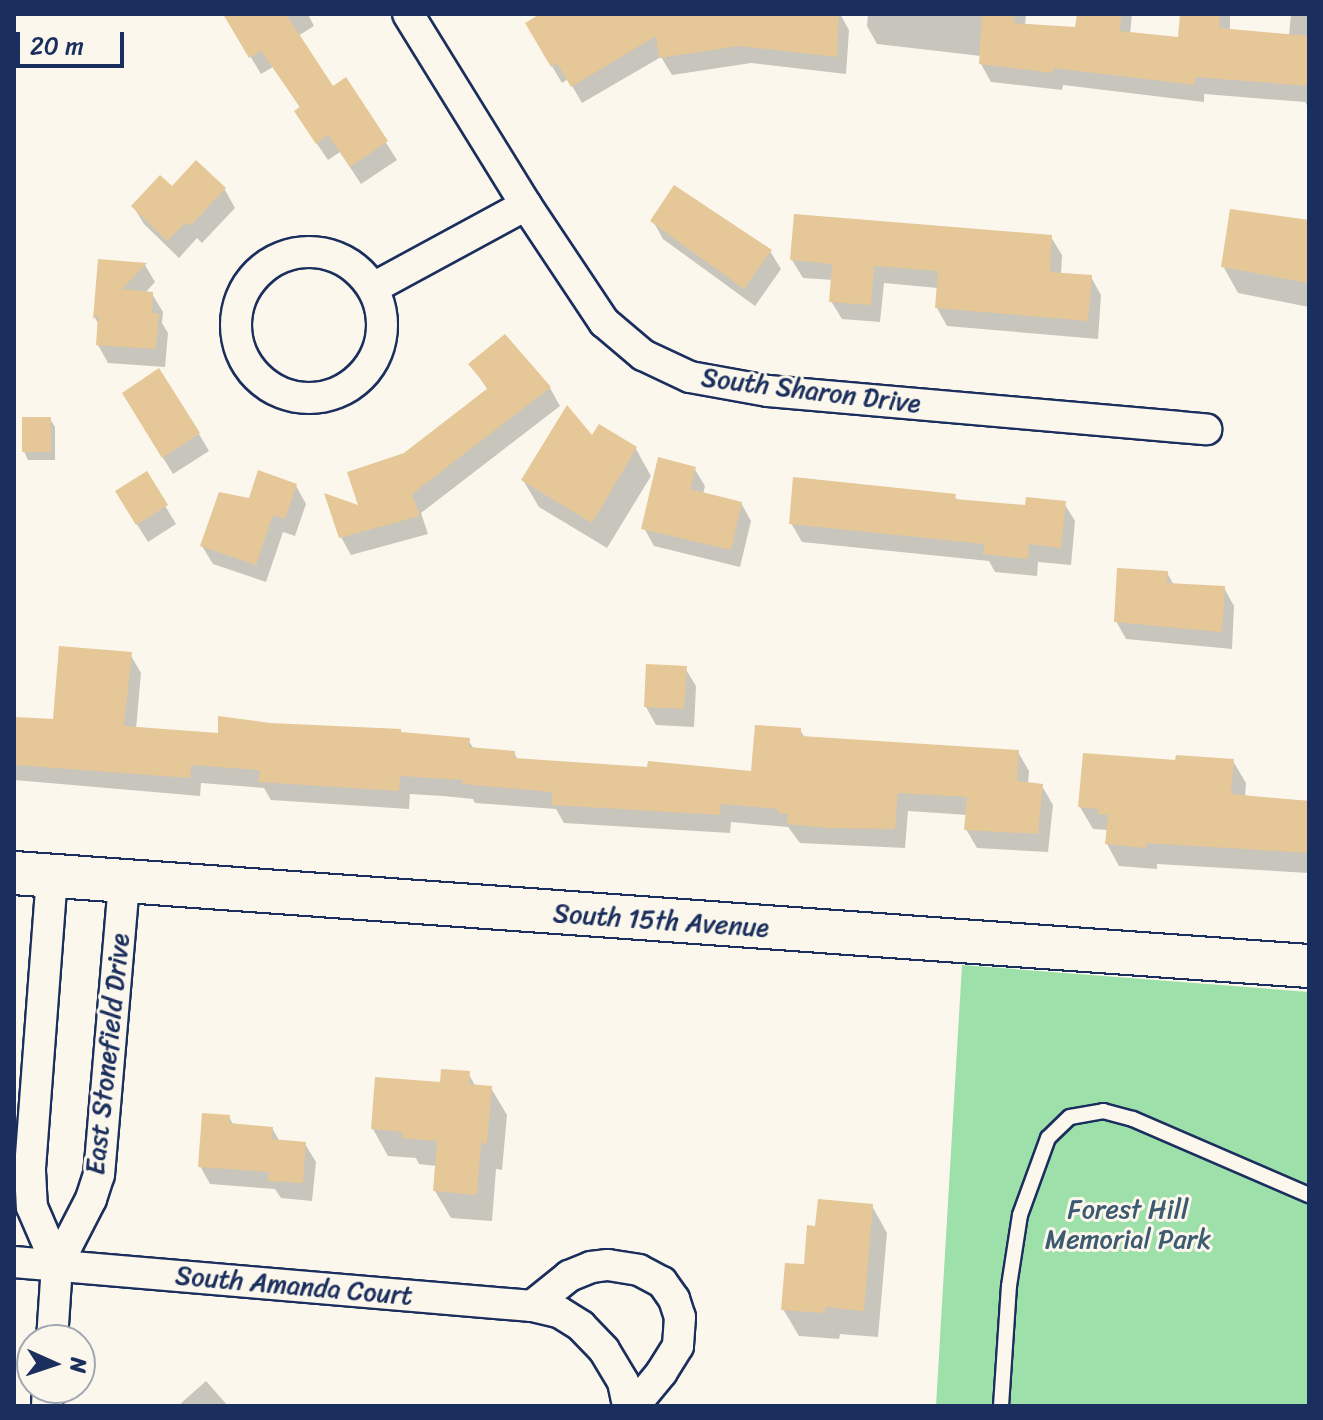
<!DOCTYPE html>
<style>
body{margin:0}
#map{position:relative;width:1323px;height:1420px;overflow:hidden;background:#fbf7ec;font-family:Sriracha,sans-serif}
div>[style]{position:absolute}
[style*='--x']{left:calc(var(--x)*1px);top:calc(var(--y)*1px);width:calc(var(--w)*1px);rotate:calc(var(--a)*1deg)}
.green>*{inset:0;background:#9ee0aa}
.shadow>*{inset:0;background:#0003}
.building>*{inset:0;background:#e5c798}
.roads{filter:drop-shadow(2px 0 #1b2f5e) drop-shadow(-2px 0 #1b2f5e) drop-shadow(0 2px #1b2f5e) drop-shadow(0 -2px #1b2f5e)}
.lane>*{height:14px;margin:-7px;padding:0 7px;transform-origin:7px;border-radius:7px;background:#fbf7ec}
.street>*{height:30px;margin:-15px;padding:0 15px;transform-origin:15px;border-radius:15px;background:#fbf7ec}
.street>.ring{margin:-15px;padding:0;box-sizing:content-box;background:none;border:30px solid #fbf7ec;border-radius:50%}
.secondary>*{height:42px;margin:-21px;padding:0 21px;transform-origin:21px;border-radius:21px;background:#fbf7ec}
span{translate:-50% -50%;white-space:nowrap;text-align:center;line-height:1.15;-webkit-text-stroke:6px #fbf7ec;paint-order:stroke}
.street-label{font-size:26px;color:#1b2f5e}
.park-label{font-size:26px;color:#3c5b71}
.frame{position:absolute;inset:0;border:16px solid #1b2f5e;pointer-events:none}
.north{position:absolute;left:16px;top:1324px;width:80px;height:80px;box-sizing:border-box;background:#fbf7ec;border:2px solid #a1a7b3;border-radius:50%;rotate:93deg;font-size:22px;font-weight:700;line-height:32px;text-align:center;color:#1b2f5e}
.north::after{content:'';display:block;margin:auto;width:28px;height:36px;background:#1b2f5e;clip-path:polygon(50% 0,100% 100%,50% 72%,0 100%)}
.scale{position:absolute;left:16px;top:32px;width:108px;height:36px;box-sizing:border-box;border:4px solid #1b2f5e;border-top:0;padding-left:10px;font-size:24px;line-height:28px;white-space:nowrap;color:#1b2f5e;-webkit-text-stroke:6px #fbf7ec;paint-order:stroke}
</style>
<div id="map">
<div class="green">
<div style="clip-path:polygon(962px 965px,1309px 992px,1309px 1406px,936px 1406px)"></div>
</div>
<div class="shadow">
<div style="clip-path:polygon(225px 14px,308px 14px,314px 26px,298px 36px,333px 88px,346px 80px,397px 160px,361px 184px,340px 152px,328px 160px,307px 129px,301px 109px,273px 67px,261px 74px)"></div>
<div style="clip-path:polygon(544px 14px,840px 14px,849px 30px,846px 74px,751px 63px,672px 75px,661px 57px,582px 103px,568px 79px,562px 83px,527px 24px)"></div>
<div style="clip-path:polygon(868px 14px,1026px 14px,1025px 26px,1077px 29px,1079px 14px,1132px 14px,1130px 34px,1179px 39px,1182px 14px,1230px 14px,1230px 31px,1289px 36px,1291px 14px,1309px 14px,1309px 109px,1305px 102px,1204px 94px,1204px 102px,1063px 85px,1062px 90px,991px 82px,981px 64px,981px 56px,877px 44px,867px 26px)"></div>
<div style="clip-path:polygon(196px 163px,225px 190px,235px 208px,202px 243px,197px 238px,179px 258px,144px 224px,133px 206px,172px 188px)"></div>
<div style="clip-path:polygon(653px 221px,770px 251px,781px 269px,755px 306px,663px 239px)"></div>
<div style="clip-path:polygon(1309px 222px,1309px 307px,1238px 293px,1223px 266px)"></div>
<div style="clip-path:polygon(1051px 237px,1062px 255px,1061px 274px,1091px 277px,1101px 295px,1098px 339px,947px 326px,937px 308px,938px 288px,884px 283px,880px 322px,842px 319px,831px 301px,833px 280px,803px 278px,792px 260px)"></div>
<div style="clip-path:polygon(100px 261px,145px 265px,155px 282px,145px 293px,152px 294px,163px 312px,162px 323px,168px 333px,165px 367px,108px 363px,98px 345px,99px 325px,95px 318px)"></div>
<div style="clip-path:polygon(471px 365px,550px 388px,560px 406px,421px 513px,428px 534px,351px 555px,341px 537px,405px 454px,488px 390px)"></div>
<div style="clip-path:polygon(134px 411px,199px 434px,209px 451px,173px 474px)"></div>
<div style="clip-path:polygon(50px 419px,55px 427px,55px 460px,28px 460px,24px 451px)"></div>
<div style="clip-path:polygon(593px 439px,636px 449px,651px 476px,607px 548px,539px 507px,523px 480px)"></div>
<div style="clip-path:polygon(694px 468px,705px 486px,703px 494px,741px 503px,751px 521px,740px 567px,654px 546px,644px 528px)"></div>
<div style="clip-path:polygon(146px 474px,176px 524px,148px 542px,128px 510px)"></div>
<div style="clip-path:polygon(296px 486px,306px 504px,295px 536px,283px 532px,266px 582px,213px 564px,202px 546px,250px 500px)"></div>
<div style="clip-path:polygon(954px 496px,958px 501px,1027px 507px,1064px 503px,1075px 521px,1071px 565px,1038px 562px,1037px 576px,995px 572px,989px 561px,802px 542px,791px 523px)"></div>
<div style="clip-path:polygon(1167px 573px,1174px 585px,1224px 588px,1234px 606px,1232px 649px,1126px 639px,1116px 621px)"></div>
<div style="clip-path:polygon(130px 654px,141px 673px,136px 729px,219px 735px,270px 725px,401px 734px,468px 740px,474px 749px,514px 752px,518px 761px,752px 773px,800px 730px,805px 738px,1018px 752px,1029px 771px,1028px 784px,1042px 786px,1053px 805px,1048px 852px,977px 848px,966px 829px,968px 815px,908px 811px,905px 848px,800px 843px,788px 827px,731px 822px,730px 833px,564px 823px,556px 809px,475px 803px,473px 799px,443px 796px,410px 794px,409px 809px,271px 800px,264px 788px,201px 783px,200px 796px,14px 780px,14px 719px,54px 722px)"></div>
<div style="clip-path:polygon(685px 668px,696px 686px,694px 727px,656px 725px,646px 707px)"></div>
<div style="clip-path:polygon(1233px 761px,1246px 783px,1245px 797px,1309px 801px,1309px 873px,1157px 864px,1157px 869px,1119px 866px,1107px 844px,1108px 830px,1093px 829px,1080px 807px,1177px 762px)"></div>
<div style="clip-path:polygon(468px 1073px,476px 1087px,491px 1088px,507px 1115px,502px 1170px,496px 1169px,492px 1221px,451px 1218px,435px 1191px,437px 1166px,419px 1164px,416px 1158px,388px 1156px,373px 1129px,442px 1084px)"></div>
<div style="clip-path:polygon(229px 1117px,234px 1126px,272px 1128px,280px 1142px,305px 1144px,316px 1162px,312px 1201px,281px 1198px,275px 1189px,210px 1184px,200px 1166px)"></div>
<div style="clip-path:polygon(872px 1206px,887px 1233px,878px 1337px,840px 1334px,839px 1339px,799px 1336px,783px 1309px,806px 1266px,817px 1228px)"></div>
<div style="clip-path:polygon(206px 1381px,228px 1406px,178px 1406px)"></div>
</div>
<div class="building">
<div style="clip-path:polygon(223px 14px,286px 14px,333px 86px,346px 77px,388px 141px,350px 167px,328px 135px,316px 144px,294px 111px,300px 107px,261px 51px,249px 58px)"></div>
<div style="clip-path:polygon(540px 14px,839px 14px,837px 57px,740px 46px,659px 58px,656px 36px,571px 87px,557px 63px,551px 67px,525px 23px)"></div>
<div style="clip-path:polygon(982px 14px,1015px 14px,1014px 23px,1075px 27px,1077px 14px,1121px 14px,1120px 31px,1178px 37px,1180px 14px,1220px 14px,1219px 28px,1309px 36px,1309px 86px,1195px 77px,1195px 85px,1053px 68px,1053px 73px,979px 64px)"></div>
<div style="clip-path:polygon(196px 160px,226px 188px,190px 226px,186px 222px,167px 241px,131px 206px,160px 175px,172px 186px)"></div>
<div style="clip-path:polygon(674px 185px,772px 250px,744px 289px,650px 221px)"></div>
<div style="clip-path:polygon(1230px 209px,1309px 220px,1309px 283px,1221px 267px)"></div>
<div style="clip-path:polygon(794px 214px,1052px 235px,1050px 272px,1092px 275px,1088px 321px,935px 308px,938px 271px,874px 266px,871px 305px,829px 302px,832px 264px,790px 260px)"></div>
<div style="clip-path:polygon(98px 259px,147px 263px,122px 289px,153px 292px,152px 313px,159px 313px,156px 349px,96px 345px,98px 315px,93px 319px)"></div>
<div style="clip-path:polygon(505px 334px,551px 387px,412px 494px,420px 516px,339px 538px,324px 493px,358px 505px,347px 472px,404px 453px,488px 388px,468px 364px)"></div>
<div style="clip-path:polygon(159px 368px,200px 433px,162px 458px,122px 393px)"></div>
<div style="clip-path:polygon(567px 405px,592px 435px,599px 424px,637px 447px,592px 523px,521px 480px)"></div>
<div style="clip-path:polygon(22px 417px,51px 417px,51px 452px,22px 452px)"></div>
<div style="clip-path:polygon(658px 457px,696px 467px,690px 489px,742px 502px,731px 550px,641px 529px)"></div>
<div style="clip-path:polygon(258px 470px,297px 484px,285px 519px,273px 515px,256px 565px,200px 546px,219px 492px,249px 498px)"></div>
<div style="clip-path:polygon(147px 471px,168px 505px,136px 525px,115px 491px)"></div>
<div style="clip-path:polygon(793px 477px,956px 494px,955px 499px,1025px 505px,1026px 497px,1066px 501px,1061px 548px,1029px 544px,1028px 559px,983px 554px,984px 544px,789px 524px)"></div>
<div style="clip-path:polygon(1117px 568px,1168px 571px,1167px 583px,1225px 586px,1222px 632px,1114px 622px)"></div>
<div style="clip-path:polygon(59px 646px,132px 652px,124px 726px,218px 733px,218px 716px,270px 723px,401px 729px,401px 732px,470px 738px,469px 747px,515px 751px,514px 758px,647px 767px,648px 761px,751px 771px,755px 725px,801px 728px,801px 736px,1019px 750px,1017px 781px,1043px 784px,1038px 834px,964px 830px,967px 797px,898px 793px,895px 829px,827px 828px,787px 824px,788px 814px,778px 813px,778px 809px,721px 804px,720px 815px,552px 805px,552px 792px,462px 784px,463px 780px,431px 778px,400px 776px,399px 791px,258px 782px,260px 770px,191px 765px,190px 778px,14px 765px,14px 717px,53px 719px)"></div>
<div style="clip-path:polygon(646px 664px,687px 666px,684px 709px,644px 707px)"></div>
<div style="clip-path:polygon(1083px 753px,1175px 760px,1176px 755px,1234px 759px,1231px 794px,1309px 801px,1309px 853px,1146px 843px,1146px 848px,1105px 844px,1108px 815px,1098px 814px,1098px 809px,1078px 807px)"></div>
<div style="clip-path:polygon(441px 1069px,470px 1071px,469px 1084px,492px 1086px,487px 1144px,481px 1143px,477px 1195px,433px 1191px,437px 1141px,402px 1138px,402px 1132px,371px 1129px,375px 1077px,440px 1082px)"></div>
<div style="clip-path:polygon(202px 1113px,230px 1115px,229px 1123px,273px 1127px,272px 1139px,306px 1142px,303px 1183px,268px 1181px,269px 1172px,198px 1167px)"></div>
<div style="clip-path:polygon(818px 1199px,873px 1204px,864px 1311px,825px 1307px,825px 1313px,781px 1310px,785px 1263px,804px 1264px,807px 1225px,815px 1226px)"></div>
</div>
<div class="roads">
<div class="lane">
<div style="--x:1001;--y:1406;--w:120;--a:-86.2"></div>
<div style="--x:1009;--y:1286;--w:72;--a:-81.2"></div>
<div style="--x:1020;--y:1215;--w:82;--a:-70"></div>
<div style="--x:1048;--y:1138;--w:30;--a:-44"></div>
<div style="--x:1070;--y:1117;--w:34;--a:-10"></div>
<div style="--x:1103;--y:1111;--w:31;--a:15"></div>
<div style="--x:1133;--y:1119;--w:192;--a:23.4"></div>
</div>
<div class="street">
<div style="--x:408;--y:14;--w:225;--a:58.3"></div>
<div style="--x:526;--y:205;--w:141;--a:56.3"></div>
<div style="--x:604;--y:322;--w:51;--a:40.2"></div>
<div style="--x:643;--y:355;--w:52;--a:25.1"></div>
<div style="--x:690;--y:377;--w:79;--a:10.2"></div>
<div style="--x:768;--y:391;--w:440;--a:5"></div>
<div class="ring" style="left:236px;top:252px;width:116px;height:116px"></div>
<div style="--x:373;--y:288;--w:174;--a:-28.5"></div>
<div style="--x:52;--y:876;--w:296;--a:94.3"></div>
<div style="--x:30;--y:1171;--w:36;--a:87"></div>
<div style="--x:32;--y:1207;--w:63;--a:66.7"></div>
<div style="--x:14;--y:1262;--w:520;--a:4.86"></div>
<div style="--x:532;--y:1306;--w:28;--a:13"></div>
<div style="--x:559;--y:1312;--w:26;--a:32"></div>
<div style="--x:581;--y:1326;--w:33;--a:46"></div>
<div style="--x:604;--y:1350;--w:37;--a:59"></div>
<div style="--x:623;--y:1382;--w:25;--a:78"></div>
<div style="--x:532;--y:1306;--w:48;--a:-39"></div>
<div style="--x:569;--y:1276;--w:24;--a:-22"></div>
<div style="--x:591;--y:1267;--w:17;--a:-7"></div>
<div style="--x:608;--y:1265;--w:31;--a:9"></div>
<div style="--x:639;--y:1270;--w:26;--a:28"></div>
<div style="--x:662;--y:1282;--w:21;--a:55"></div>
<div style="--x:674;--y:1299;--w:19;--a:72"></div>
<div style="--x:680;--y:1317;--w:29;--a:94"></div>
<div style="--x:678;--y:1346;--w:31;--a:122"></div>
<div style="--x:662;--y:1372;--w:44;--a:129.5"></div>
<div style="--x:52;--y:1340;--w:75;--a:-86.2"></div>
<div style="--x:57;--y:1265;--w:74;--a:-62.7"></div>
<div style="--x:91;--y:1199;--w:25;--a:-72"></div>
<div style="--x:99;--y:1175;--w:293;--a:-85.1"></div>
<div style="--x:47;--y:1406;--w:18;--a:-87"></div>
</div>
<div class="secondary">
<div style="--x:14;--y:873;--w:1298;--a:4.11"></div>
</div>
</div>
<div class="street-label">
<span style="left:811px;top:391px;rotate:7deg">South Sharon Drive</span>
<span style="left:661px;top:921px;rotate:4deg">South 15th Avenue</span>
<span style="left:108px;top:1054px;rotate:-84deg">East Stonefield Drive</span>
<span style="left:294px;top:1286px;rotate:5deg">South Amanda Court</span>
</div>
<div class="park-label">
<span style="left:1128px;top:1225px">Forest Hill<br>Memorial Park</span>
</div>
<div class="frame"></div>
<div class="north">N</div>
<div class="scale">20 m</div>
</div>
